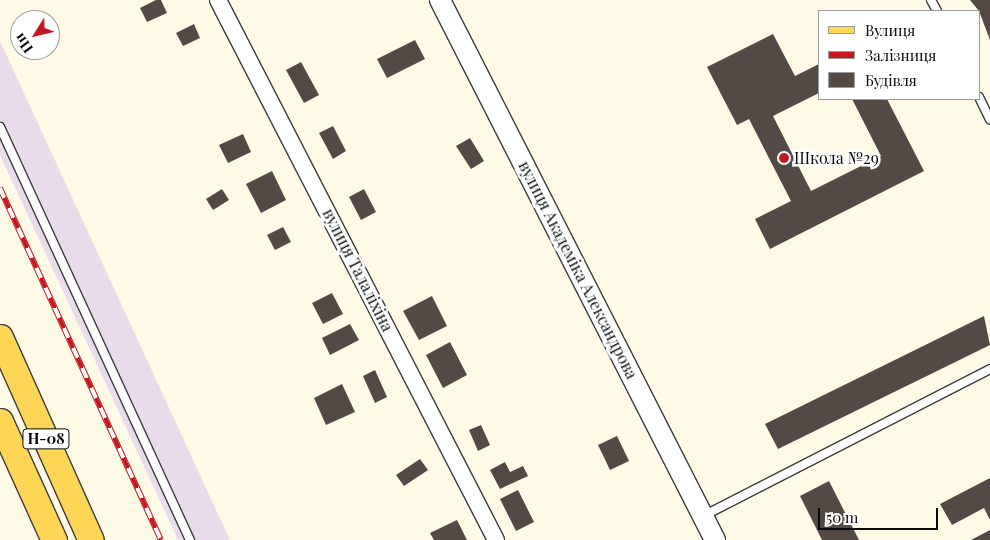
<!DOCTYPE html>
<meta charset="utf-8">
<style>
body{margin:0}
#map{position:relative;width:990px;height:540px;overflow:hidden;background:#fffae6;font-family:"Playfair Display",serif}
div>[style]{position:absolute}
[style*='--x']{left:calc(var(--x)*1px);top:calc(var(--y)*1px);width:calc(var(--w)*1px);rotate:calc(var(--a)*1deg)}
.industrial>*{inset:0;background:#e9dcea}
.building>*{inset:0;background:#534a45}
.roads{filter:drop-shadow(1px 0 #3c3c3c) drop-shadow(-1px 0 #3c3c3c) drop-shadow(0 1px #3c3c3c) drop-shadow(0 -1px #3c3c3c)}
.service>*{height:8px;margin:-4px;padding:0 4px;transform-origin:4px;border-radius:4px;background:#fff}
.minor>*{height:16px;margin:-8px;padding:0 8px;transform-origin:8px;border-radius:8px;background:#fff}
.tertiary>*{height:20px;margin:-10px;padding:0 10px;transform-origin:10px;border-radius:10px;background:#fff}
.primary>*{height:25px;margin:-12.5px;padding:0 12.5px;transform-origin:12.5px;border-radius:12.5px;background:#ffd556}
.rail>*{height:5.5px;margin-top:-2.75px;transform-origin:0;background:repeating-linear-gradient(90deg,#fff 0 11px,#c41721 0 22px);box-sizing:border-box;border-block:1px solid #c41721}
.dots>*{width:14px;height:14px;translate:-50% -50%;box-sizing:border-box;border:2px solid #fff;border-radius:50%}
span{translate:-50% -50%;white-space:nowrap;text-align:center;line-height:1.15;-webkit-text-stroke:5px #fff;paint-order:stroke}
.shield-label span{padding:1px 4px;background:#fff;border:1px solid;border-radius:4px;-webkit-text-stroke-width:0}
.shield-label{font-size:15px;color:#090909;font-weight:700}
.poi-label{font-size:16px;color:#090909}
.left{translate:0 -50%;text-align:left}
.street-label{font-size:16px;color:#090909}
.legend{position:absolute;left:818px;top:10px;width:162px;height:90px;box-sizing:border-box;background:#fff;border:1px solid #9d9d9d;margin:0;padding:6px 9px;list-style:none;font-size:15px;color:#090909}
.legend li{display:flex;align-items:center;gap:10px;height:25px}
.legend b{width:25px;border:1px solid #9d9d9d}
.north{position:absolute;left:10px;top:10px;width:50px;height:50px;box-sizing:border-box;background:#fff;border:1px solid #9d9d9d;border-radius:50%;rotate:234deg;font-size:14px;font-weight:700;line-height:20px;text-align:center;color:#090909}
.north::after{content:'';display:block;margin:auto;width:18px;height:22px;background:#c41721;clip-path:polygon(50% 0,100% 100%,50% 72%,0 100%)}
.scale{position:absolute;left:818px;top:508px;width:120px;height:22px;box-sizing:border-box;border:2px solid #090909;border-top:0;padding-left:6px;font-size:15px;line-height:18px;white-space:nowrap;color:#090909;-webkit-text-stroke:4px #fff;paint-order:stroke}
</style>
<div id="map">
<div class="industrial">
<div style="clip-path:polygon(0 41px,230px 540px,178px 540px,0 155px)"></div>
</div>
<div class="building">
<div style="clip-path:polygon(156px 0,161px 0,167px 13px,147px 22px,140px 8px)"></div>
<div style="clip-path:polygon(970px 0,990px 0,990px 40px,979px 11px)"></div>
<div style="clip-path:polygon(194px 24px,200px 38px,183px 46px,176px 33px)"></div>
<div style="clip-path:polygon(773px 34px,795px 76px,819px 64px,819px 93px,773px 116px,811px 191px,881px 156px,852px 99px,887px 99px,924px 171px,770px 249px,755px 219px,791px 201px,749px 119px,737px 125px,707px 67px)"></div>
<div style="clip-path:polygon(415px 40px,425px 59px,387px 78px,377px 59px)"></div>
<div style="clip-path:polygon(301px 62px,319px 95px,304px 103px,286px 70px)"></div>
<div style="clip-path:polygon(333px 126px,346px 151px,333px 159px,319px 133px)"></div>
<div style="clip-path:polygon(243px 134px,251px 152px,228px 163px,219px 145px)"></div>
<div style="clip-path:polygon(470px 138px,484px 161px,471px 169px,456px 146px)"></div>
<div style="clip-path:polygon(272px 171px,286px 200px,261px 213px,246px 184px)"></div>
<div style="clip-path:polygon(222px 189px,229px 200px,213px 210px,206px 199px)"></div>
<div style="clip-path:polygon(364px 189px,376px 212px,361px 220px,349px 197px)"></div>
<div style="clip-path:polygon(283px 227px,291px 242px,275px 250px,267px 235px)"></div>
<div style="clip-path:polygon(332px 293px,343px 314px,323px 324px,312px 303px)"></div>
<div style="clip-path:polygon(432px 296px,447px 326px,419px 340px,403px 311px)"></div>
<div style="clip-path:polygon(984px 316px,990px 345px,778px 449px,765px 424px)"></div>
<div style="clip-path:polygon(350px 324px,359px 340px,330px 355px,322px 338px)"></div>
<div style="clip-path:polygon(450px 342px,467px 375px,443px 388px,426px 355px)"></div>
<div style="clip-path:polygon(375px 370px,387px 397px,375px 403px,363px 376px)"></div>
<div style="clip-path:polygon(342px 384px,355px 412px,326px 425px,314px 398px)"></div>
<div style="clip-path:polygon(481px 425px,490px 445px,478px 451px,469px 430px)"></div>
<div style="clip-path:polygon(617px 436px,629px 461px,610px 470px,598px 445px)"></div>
<div style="clip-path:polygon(420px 459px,428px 470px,404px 486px,396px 475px)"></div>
<div style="clip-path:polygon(505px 462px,510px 472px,523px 466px,528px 476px,500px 489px,490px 470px)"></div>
<div style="clip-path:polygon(990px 478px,990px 520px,984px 508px,952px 525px,940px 504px)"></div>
<div style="clip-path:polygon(829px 481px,859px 540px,822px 540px,800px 496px)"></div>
<div style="clip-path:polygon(518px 490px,534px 522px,516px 531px,500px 499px)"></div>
<div style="clip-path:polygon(457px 520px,467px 540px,434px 540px,430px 533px)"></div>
<div style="clip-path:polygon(990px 530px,990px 540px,971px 540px)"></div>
</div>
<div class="roads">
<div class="service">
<div style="--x:931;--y:0;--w:13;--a:61"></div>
<div style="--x:979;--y:97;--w:25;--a:64"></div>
<div style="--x:0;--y:127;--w:455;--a:65.3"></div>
<div style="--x:703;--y:516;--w:322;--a:-27.1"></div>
</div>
<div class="minor">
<div style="--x:218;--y:0;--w:607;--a:62.76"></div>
</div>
<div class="tertiary">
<div style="--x:440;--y:0;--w:606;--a:63.01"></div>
</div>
<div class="primary">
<div style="--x:0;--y:337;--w:222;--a:65.9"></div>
<div style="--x:0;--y:421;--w:131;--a:65.6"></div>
</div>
</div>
<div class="rail">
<div style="--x:0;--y:188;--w:387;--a:65.4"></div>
</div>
<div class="dots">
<div style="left:784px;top:158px;background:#c41721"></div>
</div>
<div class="shield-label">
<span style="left:46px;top:439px">Н-08</span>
</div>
<div class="poi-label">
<span class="left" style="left:794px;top:158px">Школа №29</span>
</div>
<div class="street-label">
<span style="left:358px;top:270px;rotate:63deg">вулиця Талаліхіна</span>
<span style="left:578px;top:270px;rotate:63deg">вулиця Академіка Александрова</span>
</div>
<ul class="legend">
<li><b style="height:6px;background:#ffd556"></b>Вулиця</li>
<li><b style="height:6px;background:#c41721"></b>Залізниця</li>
<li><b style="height:14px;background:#534a45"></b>Будівля</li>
</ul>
<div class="north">Пн</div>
<div class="scale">50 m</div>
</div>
